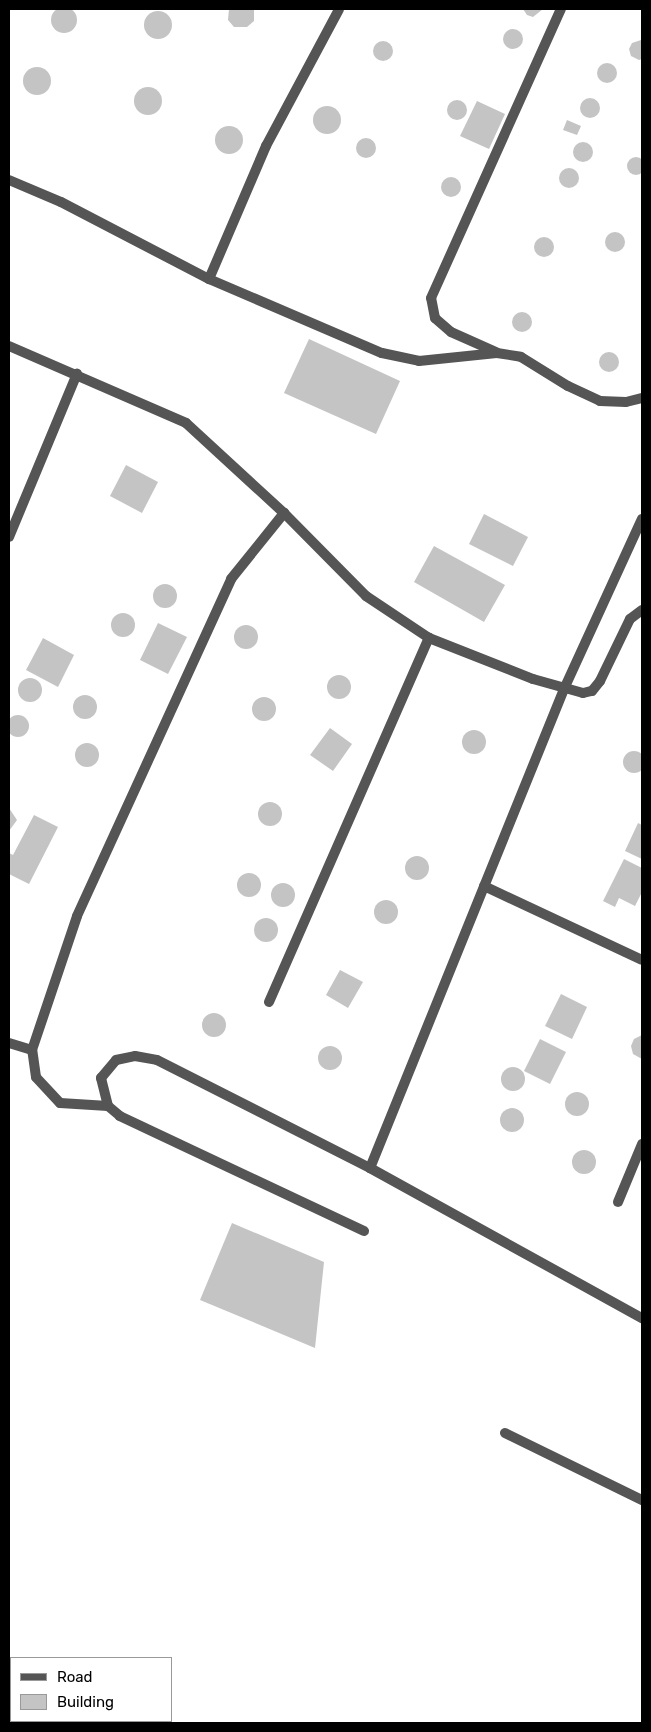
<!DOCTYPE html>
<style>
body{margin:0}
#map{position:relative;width:651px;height:1732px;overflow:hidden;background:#fff;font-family:Rubik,sans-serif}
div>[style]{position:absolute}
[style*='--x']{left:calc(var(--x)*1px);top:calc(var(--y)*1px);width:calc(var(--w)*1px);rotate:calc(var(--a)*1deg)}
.building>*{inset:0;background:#c4c4c4}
.round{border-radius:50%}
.lane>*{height:10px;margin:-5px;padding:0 5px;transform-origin:5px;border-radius:5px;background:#555}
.street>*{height:10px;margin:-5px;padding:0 5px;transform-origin:5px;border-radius:5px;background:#555}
span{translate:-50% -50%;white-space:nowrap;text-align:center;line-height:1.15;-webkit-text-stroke:4px #fff;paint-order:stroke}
.frame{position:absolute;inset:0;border:10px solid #000;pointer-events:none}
.legend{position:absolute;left:10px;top:1657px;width:162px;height:65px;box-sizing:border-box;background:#fff;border:1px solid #999;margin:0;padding:6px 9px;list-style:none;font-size:15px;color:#000}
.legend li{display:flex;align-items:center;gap:10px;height:25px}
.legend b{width:25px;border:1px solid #999}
</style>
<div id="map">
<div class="building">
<div class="round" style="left:51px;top:7px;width:26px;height:26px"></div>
<div style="clip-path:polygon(229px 9px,254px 9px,254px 21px,247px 27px,234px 27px,228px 20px)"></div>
<div style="clip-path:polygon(523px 9px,543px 9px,533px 17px,527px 15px)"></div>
<div class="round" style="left:144px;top:11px;width:28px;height:28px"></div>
<div class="round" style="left:503px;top:29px;width:20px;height:20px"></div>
<div style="clip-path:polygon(641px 40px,642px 59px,639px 60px,631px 56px,629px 49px,632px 43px)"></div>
<div class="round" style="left:373px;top:41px;width:20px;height:20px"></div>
<div class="round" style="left:597px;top:63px;width:20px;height:20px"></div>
<div class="round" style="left:23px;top:67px;width:28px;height:28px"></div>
<div class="round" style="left:134px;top:87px;width:28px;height:28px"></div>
<div class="round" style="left:580px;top:98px;width:20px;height:20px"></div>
<div class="round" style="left:447px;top:100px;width:20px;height:20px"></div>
<div style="clip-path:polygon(477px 101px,505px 114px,489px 149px,460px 136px)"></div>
<div class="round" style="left:313px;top:106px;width:28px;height:28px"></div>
<div style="clip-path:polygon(567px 120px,581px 126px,577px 135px,563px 130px)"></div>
<div class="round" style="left:215px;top:126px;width:28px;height:28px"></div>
<div class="round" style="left:356px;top:138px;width:20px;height:20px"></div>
<div class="round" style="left:573px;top:142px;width:20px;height:20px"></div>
<div class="round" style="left:627px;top:157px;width:18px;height:18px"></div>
<div class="round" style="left:559px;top:168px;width:20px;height:20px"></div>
<div class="round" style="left:441px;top:177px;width:20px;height:20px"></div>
<div class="round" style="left:605px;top:232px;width:20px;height:20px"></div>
<div class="round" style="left:534px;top:237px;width:20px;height:20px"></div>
<div class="round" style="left:512px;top:312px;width:20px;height:20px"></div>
<div style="clip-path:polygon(309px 339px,400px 381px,376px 434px,284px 393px)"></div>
<div class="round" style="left:599px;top:352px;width:20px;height:20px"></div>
<div style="clip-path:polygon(126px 465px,158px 482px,142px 513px,110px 496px)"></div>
<div style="clip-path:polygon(484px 514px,528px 537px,513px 566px,469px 544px)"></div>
<div style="clip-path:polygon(434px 546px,505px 585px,484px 622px,414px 582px)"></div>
<div class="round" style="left:153px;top:584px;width:24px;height:24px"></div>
<div class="round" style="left:111px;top:613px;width:24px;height:24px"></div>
<div style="clip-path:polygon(158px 623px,187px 637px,168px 674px,140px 660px)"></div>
<div class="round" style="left:234px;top:625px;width:24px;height:24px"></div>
<div style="clip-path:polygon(43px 638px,74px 655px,58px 687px,26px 670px)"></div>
<div class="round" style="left:327px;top:675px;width:24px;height:24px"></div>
<div class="round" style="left:18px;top:678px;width:24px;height:24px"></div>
<div class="round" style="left:73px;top:695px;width:24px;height:24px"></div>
<div class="round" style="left:252px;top:697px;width:24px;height:24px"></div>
<div class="round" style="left:7px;top:715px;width:22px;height:22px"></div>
<div style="clip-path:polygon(330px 728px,352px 744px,333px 771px,310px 755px)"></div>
<div class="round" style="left:462px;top:730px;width:24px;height:24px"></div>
<div class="round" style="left:75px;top:743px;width:24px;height:24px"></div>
<div class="round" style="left:623px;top:751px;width:22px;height:22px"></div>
<div class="round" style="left:258px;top:802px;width:24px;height:24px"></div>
<div style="clip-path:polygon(9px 808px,17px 820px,9px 831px)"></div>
<div style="clip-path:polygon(34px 815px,58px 827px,29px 884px,9px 874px,9px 853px,13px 855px)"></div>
<div style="clip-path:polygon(638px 823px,642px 825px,642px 859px,625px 851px)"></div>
<div class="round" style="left:405px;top:856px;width:24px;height:24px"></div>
<div style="clip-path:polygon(624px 859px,642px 868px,642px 892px,635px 906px,619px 898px,615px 907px,603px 901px)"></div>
<div class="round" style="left:237px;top:873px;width:24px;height:24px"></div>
<div class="round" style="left:271px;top:883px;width:24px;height:24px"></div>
<div class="round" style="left:374px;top:900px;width:24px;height:24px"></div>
<div class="round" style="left:254px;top:918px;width:24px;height:24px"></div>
<div style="clip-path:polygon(340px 970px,363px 982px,348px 1008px,326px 995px)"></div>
<div style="clip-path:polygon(561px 994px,587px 1007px,572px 1039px,545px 1026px)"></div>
<div class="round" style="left:202px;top:1013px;width:24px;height:24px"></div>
<div style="clip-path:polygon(642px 1035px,642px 1059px,633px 1054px,631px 1046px,634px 1039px)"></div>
<div style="clip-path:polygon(540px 1039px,566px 1052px,550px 1084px,524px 1071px)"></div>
<div class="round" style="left:318px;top:1046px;width:24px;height:24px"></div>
<div class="round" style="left:501px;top:1067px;width:24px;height:24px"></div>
<div class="round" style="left:565px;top:1092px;width:24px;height:24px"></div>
<div class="round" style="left:500px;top:1108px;width:24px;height:24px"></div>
<div class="round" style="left:572px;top:1150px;width:24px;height:24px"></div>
<div style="clip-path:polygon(232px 1223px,324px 1262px,315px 1348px,200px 1300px)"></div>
</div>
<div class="lane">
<div style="--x:505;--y:1433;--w:153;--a:26.1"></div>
</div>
<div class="street">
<div style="--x:9;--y:180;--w:56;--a:22.9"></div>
<div style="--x:61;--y:202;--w:167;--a:27.5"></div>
<div style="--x:209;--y:279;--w:188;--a:23.2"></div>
<div style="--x:382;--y:353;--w:38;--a:12"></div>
<div style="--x:419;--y:361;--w:78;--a:-5.9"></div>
<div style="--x:497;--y:353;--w:24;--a:9"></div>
<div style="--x:521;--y:357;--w:55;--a:31.7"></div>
<div style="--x:568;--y:386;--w:35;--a:25"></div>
<div style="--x:600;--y:401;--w:26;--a:2"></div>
<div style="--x:626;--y:402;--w:16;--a:-14"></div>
<div style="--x:209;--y:279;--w:145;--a:-66.8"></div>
<div style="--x:266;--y:146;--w:155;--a:-61.9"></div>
<div style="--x:9;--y:346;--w:193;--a:23.5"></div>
<div style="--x:186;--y:423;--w:133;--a:42.6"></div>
<div style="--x:284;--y:513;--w:117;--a:45.3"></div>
<div style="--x:366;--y:596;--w:76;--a:33.7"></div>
<div style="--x:429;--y:638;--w:112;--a:21.5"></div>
<div style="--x:533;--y:679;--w:52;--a:15.6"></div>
<div style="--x:583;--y:693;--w:9;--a:-13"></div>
<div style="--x:592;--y:691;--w:13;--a:-51"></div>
<div style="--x:600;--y:681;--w:69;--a:-64.2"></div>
<div style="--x:630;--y:619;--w:15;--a:-37"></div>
<div style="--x:496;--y:352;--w:49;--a:-156"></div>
<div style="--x:451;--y:332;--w:21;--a:-139"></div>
<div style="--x:435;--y:318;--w:20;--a:-101"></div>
<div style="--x:431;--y:298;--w:317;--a:-65.8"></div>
<div style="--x:9;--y:537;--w:177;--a:-67.4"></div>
<div style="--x:484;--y:886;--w:174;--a:25.1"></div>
<div style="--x:269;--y:1002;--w:398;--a:-66.3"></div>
<div style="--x:9;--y:1043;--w:24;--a:17"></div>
<div style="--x:108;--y:1106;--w:48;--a:-176.4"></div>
<div style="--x:60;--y:1103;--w:35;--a:-133"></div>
<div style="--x:36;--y:1077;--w:27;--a:-98"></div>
<div style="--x:32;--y:1050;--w:141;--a:-71.4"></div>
<div style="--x:77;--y:916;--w:371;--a:-65.4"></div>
<div style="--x:231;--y:579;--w:85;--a:-51.2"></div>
<div style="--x:370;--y:1168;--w:517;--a:-67.95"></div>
<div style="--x:564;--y:689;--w:187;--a:-65.4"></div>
<div style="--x:618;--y:1202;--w:63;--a:-67.5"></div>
<div style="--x:364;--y:1231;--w:270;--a:-154.8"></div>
<div style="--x:120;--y:1116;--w:16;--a:-140"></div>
<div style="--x:108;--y:1106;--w:29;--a:-104"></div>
<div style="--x:101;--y:1078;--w:23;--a:-50"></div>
<div style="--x:116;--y:1060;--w:19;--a:-12"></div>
<div style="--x:135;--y:1056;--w:22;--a:10"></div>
<div style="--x:157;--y:1060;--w:239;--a:26.9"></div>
<div style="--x:370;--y:1168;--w:311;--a:28.9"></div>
</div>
<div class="frame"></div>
<ul class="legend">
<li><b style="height:6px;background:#555"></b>Road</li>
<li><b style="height:14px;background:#c4c4c4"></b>Building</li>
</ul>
</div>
